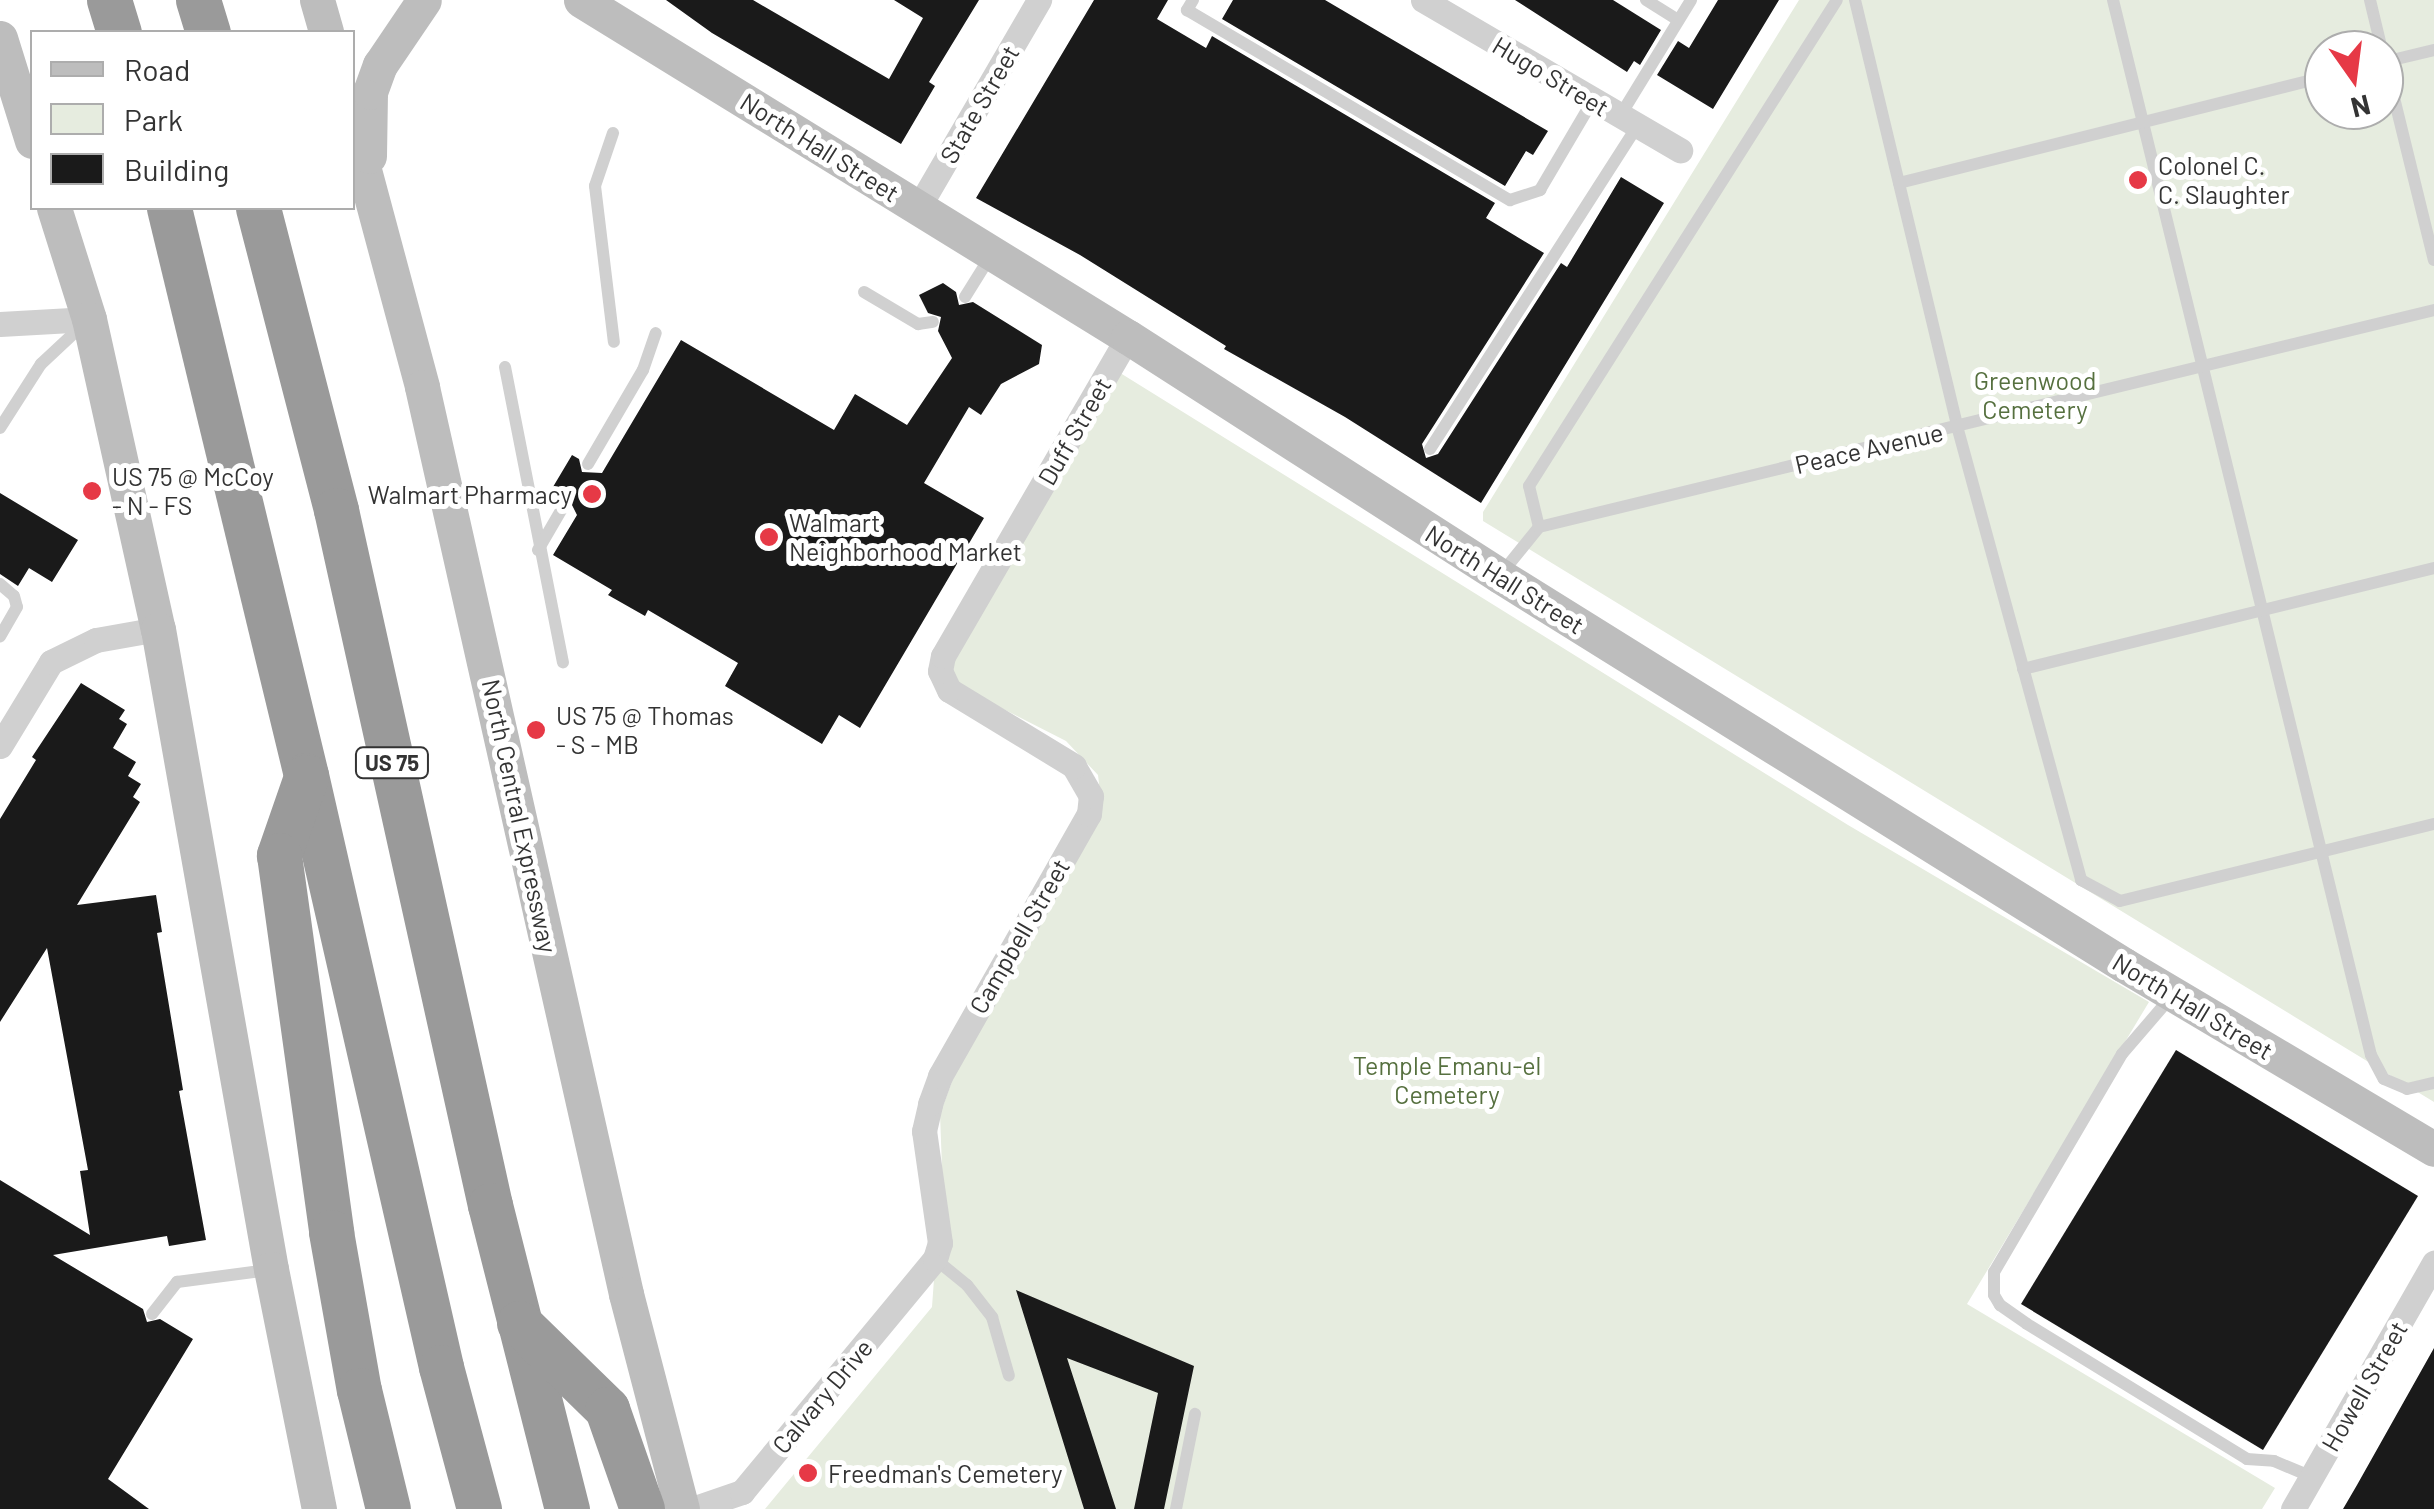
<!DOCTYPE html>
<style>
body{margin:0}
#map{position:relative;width:2434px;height:1509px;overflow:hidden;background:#fff;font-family:Barlow,sans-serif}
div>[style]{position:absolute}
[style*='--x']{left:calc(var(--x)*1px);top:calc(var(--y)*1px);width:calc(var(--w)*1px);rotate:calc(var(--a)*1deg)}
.green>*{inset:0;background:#e6ecdf}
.building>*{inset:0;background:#1a1a1a}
.lane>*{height:12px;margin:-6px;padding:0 6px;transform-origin:6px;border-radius:6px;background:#d0d0d0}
.street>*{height:25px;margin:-12.5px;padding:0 12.5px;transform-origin:12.5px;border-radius:12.5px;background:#d0d0d0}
.secondary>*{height:35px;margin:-17.5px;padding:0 17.5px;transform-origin:17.5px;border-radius:17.5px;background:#bdbdbd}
.highway>*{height:45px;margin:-22.5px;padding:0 22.5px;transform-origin:22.5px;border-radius:22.5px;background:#9a9a9a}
.dots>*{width:28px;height:28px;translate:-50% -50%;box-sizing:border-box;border:5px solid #fff;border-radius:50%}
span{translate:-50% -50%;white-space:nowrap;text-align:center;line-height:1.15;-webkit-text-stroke:10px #fff;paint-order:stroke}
.shield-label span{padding:2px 8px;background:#fff;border:2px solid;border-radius:8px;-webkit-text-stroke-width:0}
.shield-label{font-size:22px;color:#333;font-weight:700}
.street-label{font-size:25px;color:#333}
.poi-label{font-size:25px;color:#333}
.left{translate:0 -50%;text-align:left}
.right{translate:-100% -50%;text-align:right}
.park-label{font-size:25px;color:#56703f}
.legend{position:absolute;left:30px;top:30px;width:325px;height:180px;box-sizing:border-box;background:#fff;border:2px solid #adadad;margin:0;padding:12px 18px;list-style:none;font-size:30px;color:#333}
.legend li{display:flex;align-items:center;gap:20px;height:50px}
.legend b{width:50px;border:2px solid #adadad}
.north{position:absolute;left:2304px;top:30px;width:100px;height:100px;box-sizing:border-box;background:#fff;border:2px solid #adadad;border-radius:50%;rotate:166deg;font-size:28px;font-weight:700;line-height:40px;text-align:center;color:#333}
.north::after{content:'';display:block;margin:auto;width:35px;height:45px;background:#e63946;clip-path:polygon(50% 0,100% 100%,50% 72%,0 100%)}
</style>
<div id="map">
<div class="green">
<div style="clip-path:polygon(evenodd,1799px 0,2434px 0,2434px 1102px,1483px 521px,1483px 512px,1799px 0,2324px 50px,2384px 50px,2384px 110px,2324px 110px,2324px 50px)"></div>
<div style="clip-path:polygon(1117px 371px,1848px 825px,2149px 1002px,1967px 1304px,2275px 1488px,2262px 1509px,765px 1509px,932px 1307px,942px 1168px,940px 1114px,954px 1076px,1102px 810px,1098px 775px,1066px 741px,962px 688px,953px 673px,954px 660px)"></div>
</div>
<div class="building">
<div style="clip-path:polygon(666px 0,753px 0,889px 79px,923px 18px,894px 0,979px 0,929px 82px,935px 86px,901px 144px,712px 33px)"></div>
<div style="clip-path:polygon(1094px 0,1168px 0,1157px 19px,1206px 48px,1212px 36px,1495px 203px,1486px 218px,1544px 253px,1422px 444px,1426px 458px,1438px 454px,1561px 263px,1567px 267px,1621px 177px,1664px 203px,1481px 503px,1345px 417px,1224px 349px,1226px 346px,1080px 255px,976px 198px)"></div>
<div style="clip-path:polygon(1233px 0,1325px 0,1548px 131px,1533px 155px,1526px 151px,1505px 186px,1222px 19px)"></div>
<div style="clip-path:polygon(1515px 0,1613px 0,1661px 30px,1640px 65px,1634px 61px,1627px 72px)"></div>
<div style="clip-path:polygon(1718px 0,1779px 0,1713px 109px,1657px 75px,1678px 41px,1689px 48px)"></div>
<div style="clip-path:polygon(943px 283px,956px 292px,959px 305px,973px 302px,1042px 345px,1039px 364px,1001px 384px,981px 415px,969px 407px,924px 483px,984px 518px,860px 728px,839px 715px,822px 744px,725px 686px,738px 663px,648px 610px,645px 616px,608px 595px,612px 590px,553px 555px,577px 515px,569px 499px,554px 502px,547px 497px,572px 455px,579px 459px,582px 472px,602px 473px,681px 340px,834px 430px,855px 394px,907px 425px,952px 358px,938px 331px,941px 317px,928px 313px,919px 295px)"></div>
<div style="clip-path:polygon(0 493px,78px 540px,52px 582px,29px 568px,18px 586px,0 574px)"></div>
<div style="clip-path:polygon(81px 683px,125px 710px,119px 719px,127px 724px,113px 748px,136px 762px,128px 776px,141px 784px,133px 797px,140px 802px,77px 905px,156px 895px,162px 932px,157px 933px,183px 1090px,179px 1091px,206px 1240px,169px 1246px,167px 1236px,53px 1255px,143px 1309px,147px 1322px,160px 1319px,193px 1339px,108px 1479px,149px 1509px,0 1509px,0 1180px,90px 1235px,80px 1171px,88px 1170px,47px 948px,0 1022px,0 819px,36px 760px,32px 757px)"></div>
<div style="clip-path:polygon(2176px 1050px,2418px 1196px,2263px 1450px,2021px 1304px)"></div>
<div style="clip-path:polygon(1016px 1290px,1194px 1366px,1164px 1509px,1134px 1509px,1158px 1393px,1067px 1358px,1116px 1509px,1084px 1509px)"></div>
<div style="clip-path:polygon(2434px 1348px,2434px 1509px,2343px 1509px,2357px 1485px)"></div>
</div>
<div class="lane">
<div style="--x:1193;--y:0;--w:12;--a:121"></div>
<div style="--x:1187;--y:10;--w:375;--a:30.5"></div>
<div style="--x:1510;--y:200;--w:32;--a:-18"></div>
<div style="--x:1540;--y:190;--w:104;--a:-59.5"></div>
<div style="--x:1646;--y:0;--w:38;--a:32"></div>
<div style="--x:1855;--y:0;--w:438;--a:76.5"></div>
<div style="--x:1957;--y:426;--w:471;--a:74.7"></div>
<div style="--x:2081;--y:880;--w:44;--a:28.3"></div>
<div style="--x:2120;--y:901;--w:323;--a:-13.8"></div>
<div style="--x:2113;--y:0;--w:1086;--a:76.26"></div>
<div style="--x:2371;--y:1055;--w:27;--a:62"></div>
<div style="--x:2384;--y:1079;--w:25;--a:23"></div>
<div style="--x:2407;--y:1089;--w:28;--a:-13"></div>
<div style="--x:2370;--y:0;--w:51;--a:76.5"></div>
<div style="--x:2384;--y:57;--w:209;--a:76.2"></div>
<div style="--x:2384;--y:62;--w:51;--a:-13.5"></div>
<div style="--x:1620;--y:116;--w:136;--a:-58.5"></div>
<div style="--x:613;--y:133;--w:56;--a:108.8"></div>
<div style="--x:595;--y:186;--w:157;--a:83.1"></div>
<div style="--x:1899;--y:183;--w:438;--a:-14"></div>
<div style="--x:864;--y:292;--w:63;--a:30.7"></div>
<div style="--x:918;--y:324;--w:15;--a:-8"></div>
<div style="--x:965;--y:297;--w:47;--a:-58"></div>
<div style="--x:505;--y:367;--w:301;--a:78.9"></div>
<div style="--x:0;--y:428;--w:76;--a:-57.4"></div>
<div style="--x:41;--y:364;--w:62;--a:-43"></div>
<div style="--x:1430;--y:449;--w:384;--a:-57.3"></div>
<div style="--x:588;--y:464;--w:109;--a:-59.7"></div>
<div style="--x:643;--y:370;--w:39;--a:-71"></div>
<div style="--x:1539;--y:527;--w:42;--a:-103.7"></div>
<div style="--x:1529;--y:486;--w:575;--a:-57.64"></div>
<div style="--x:538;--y:550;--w:50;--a:-59.8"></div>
<div style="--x:1501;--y:574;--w:60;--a:-51"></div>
<div style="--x:1539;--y:527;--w:921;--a:-13.63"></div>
<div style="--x:0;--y:584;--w:18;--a:41"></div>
<div style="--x:14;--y:596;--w:11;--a:75"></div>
<div style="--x:17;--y:607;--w:34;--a:120"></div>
<div style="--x:2023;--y:669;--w:423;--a:-13.8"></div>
<div style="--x:2171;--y:997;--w:75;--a:130.7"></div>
<div style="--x:2122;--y:1054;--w:253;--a:120.4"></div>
<div style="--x:1994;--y:1272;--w:23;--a:90"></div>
<div style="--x:1994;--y:1295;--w:12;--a:59"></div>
<div style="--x:2000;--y:1305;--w:33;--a:35"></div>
<div style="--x:2027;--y:1324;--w:258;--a:31.5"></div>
<div style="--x:2247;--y:1459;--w:27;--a:4"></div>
<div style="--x:2274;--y:1461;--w:41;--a:22.8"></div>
<div style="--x:935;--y:1259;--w:41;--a:39.1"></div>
<div style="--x:967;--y:1285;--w:41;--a:52"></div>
<div style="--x:992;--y:1317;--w:61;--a:73.9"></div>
<div style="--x:152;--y:1314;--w:41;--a:-52"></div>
<div style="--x:177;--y:1282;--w:92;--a:-7.5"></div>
<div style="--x:1176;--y:1509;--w:97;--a:-78.7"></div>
</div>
<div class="street">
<div style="--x:1423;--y:0;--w:298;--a:30.3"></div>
<div style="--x:918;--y:208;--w:241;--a:-59.8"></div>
<div style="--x:0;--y:324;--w:89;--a:-3.2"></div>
<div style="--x:0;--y:746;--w:98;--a:-58.7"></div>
<div style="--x:51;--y:662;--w:50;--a:-26.1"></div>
<div style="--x:96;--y:640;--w:63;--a:-10.1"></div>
<div style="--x:692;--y:1509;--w:53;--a:-18.8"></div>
<div style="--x:742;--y:1492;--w:303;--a:-50.4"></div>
<div style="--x:935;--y:1259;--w:17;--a:-73"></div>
<div style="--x:940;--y:1243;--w:113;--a:-98.1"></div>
<div style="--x:924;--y:1131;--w:28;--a:-77"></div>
<div style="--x:930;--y:1104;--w:30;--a:-70"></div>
<div style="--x:940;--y:1076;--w:301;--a:-60.4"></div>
<div style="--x:1089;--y:814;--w:18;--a:-84"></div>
<div style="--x:1091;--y:796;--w:34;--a:-120"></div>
<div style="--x:1074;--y:766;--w:146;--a:-148.7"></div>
<div style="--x:949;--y:690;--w:21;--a:-115"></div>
<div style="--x:940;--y:671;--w:15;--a:-79"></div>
<div style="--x:943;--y:656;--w:369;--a:-59.9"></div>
<div style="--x:2293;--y:1509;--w:284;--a:-60.2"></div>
</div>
<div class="secondary">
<div style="--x:317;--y:0;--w:33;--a:74"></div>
<div style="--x:581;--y:0;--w:642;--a:31.64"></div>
<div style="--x:1128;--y:337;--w:442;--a:32.7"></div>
<div style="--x:1500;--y:576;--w:735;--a:31.94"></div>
<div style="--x:2124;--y:965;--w:360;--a:30.7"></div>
<div style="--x:0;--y:38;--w:108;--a:72.7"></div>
<div style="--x:352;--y:125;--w:271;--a:75"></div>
<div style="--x:422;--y:387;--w:930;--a:77.32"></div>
<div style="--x:626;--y:1294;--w:222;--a:75.4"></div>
<div style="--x:369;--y:156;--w:64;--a:-89.1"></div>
<div style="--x:370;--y:92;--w:29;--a:-70"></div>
<div style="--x:380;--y:65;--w:78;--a:-55.9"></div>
<div style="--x:54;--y:208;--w:116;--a:72.5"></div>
<div style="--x:89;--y:319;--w:318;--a:77.5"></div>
<div style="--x:158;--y:629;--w:650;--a:79.99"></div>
<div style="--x:271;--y:1269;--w:245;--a:78.7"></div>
</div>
<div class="highway">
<div style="--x:109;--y:0;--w:34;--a:73"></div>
<div style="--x:198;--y:0;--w:34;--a:73"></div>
<div style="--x:169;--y:208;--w:583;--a:76.42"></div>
<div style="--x:306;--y:775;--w:607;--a:77.15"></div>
<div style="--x:441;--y:1367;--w:147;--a:75"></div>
<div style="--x:258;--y:208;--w:312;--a:75.5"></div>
<div style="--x:336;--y:510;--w:712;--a:77.51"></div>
<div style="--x:490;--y:1205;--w:314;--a:75.8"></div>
<div style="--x:306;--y:777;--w:83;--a:109.1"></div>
<div style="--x:279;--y:855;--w:381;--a:82.1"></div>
<div style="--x:331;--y:1232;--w:160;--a:80"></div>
<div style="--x:359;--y:1390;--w:122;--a:76.3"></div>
<div style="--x:519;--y:1323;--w:123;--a:44.3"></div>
<div style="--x:607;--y:1409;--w:106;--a:70.7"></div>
</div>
<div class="dots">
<div style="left:2138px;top:180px;background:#e63946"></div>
<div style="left:92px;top:491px;background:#e63946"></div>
<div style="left:592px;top:494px;background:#e63946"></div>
<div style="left:769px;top:537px;background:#e63946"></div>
<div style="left:536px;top:730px;background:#e63946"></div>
<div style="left:808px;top:1473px;background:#e63946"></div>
</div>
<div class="shield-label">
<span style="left:392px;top:763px">US 75</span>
</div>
<div class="street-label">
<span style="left:1551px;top:76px;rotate:31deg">Hugo Street</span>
<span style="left:979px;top:104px;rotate:-60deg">State Street</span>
<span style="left:820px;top:147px;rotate:32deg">North Hall Street</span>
<span style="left:1074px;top:431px;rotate:-60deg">Duff Street</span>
<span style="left:1869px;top:448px;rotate:-13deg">Peace Avenue</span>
<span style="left:1505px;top:579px;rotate:32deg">North Hall Street</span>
<span style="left:520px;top:816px;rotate:78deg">North Central Expressway</span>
<span style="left:1019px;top:936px;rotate:-60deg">Campbell Street</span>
<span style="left:2193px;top:1006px;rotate:31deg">North Hall Street</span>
<span style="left:2364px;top:1386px;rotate:-60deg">Howell Street</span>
<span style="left:822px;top:1396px;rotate:-50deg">Calvary Drive</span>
</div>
<div class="poi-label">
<span class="left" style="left:2158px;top:180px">Colonel C.<br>C. Slaughter</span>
<span class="left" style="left:112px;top:491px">US 75 @ McCoy<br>- N - FS</span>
<span class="right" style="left:572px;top:494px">Walmart Pharmacy</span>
<span class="left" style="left:789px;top:537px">Walmart<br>Neighborhood Market</span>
<span class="left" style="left:556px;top:730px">US 75 @ Thomas<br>- S - MB</span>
<span class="left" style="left:828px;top:1473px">Freedman's Cemetery</span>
</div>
<div class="park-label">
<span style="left:2035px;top:395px">Greenwood<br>Cemetery</span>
<span style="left:1447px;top:1080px">Temple Emanu-el<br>Cemetery</span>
</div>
<ul class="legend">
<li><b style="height:12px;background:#bdbdbd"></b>Road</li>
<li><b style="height:28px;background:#e6ecdf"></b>Park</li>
<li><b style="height:28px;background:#1a1a1a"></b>Building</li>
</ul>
<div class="north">N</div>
</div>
